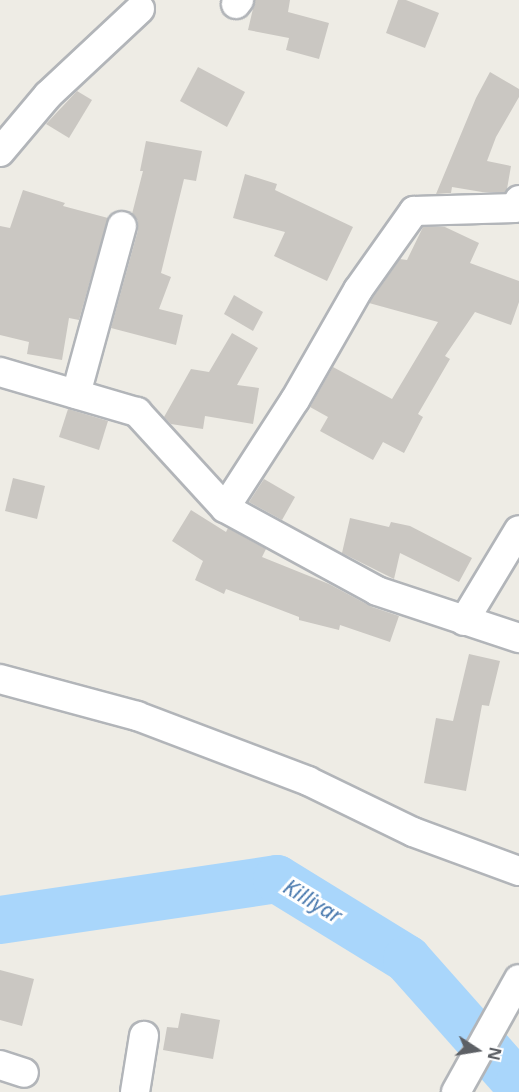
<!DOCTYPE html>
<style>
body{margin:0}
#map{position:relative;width:519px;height:1092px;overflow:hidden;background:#eeece5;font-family:"Noto Sans",sans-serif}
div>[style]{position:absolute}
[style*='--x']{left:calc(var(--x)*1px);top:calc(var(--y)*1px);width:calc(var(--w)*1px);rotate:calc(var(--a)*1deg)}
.river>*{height:48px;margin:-24px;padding:0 24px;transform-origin:24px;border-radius:24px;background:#a9d6fb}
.building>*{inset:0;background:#cac7c2}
.roads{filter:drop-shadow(2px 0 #b2b5b9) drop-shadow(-2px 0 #b2b5b9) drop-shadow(0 2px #b2b5b9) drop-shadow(0 -2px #b2b5b9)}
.street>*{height:28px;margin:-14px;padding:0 14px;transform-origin:14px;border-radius:14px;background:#fff}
span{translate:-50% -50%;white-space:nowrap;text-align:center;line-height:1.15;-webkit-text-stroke:6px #fff;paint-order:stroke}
.water-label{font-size:21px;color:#4677ad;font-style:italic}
.north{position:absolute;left:447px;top:1020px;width:60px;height:60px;-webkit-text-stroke:4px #fff;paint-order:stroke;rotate:102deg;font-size:16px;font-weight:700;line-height:24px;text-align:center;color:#5d6065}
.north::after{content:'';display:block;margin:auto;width:21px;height:27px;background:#5d6065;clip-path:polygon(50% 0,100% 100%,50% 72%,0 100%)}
</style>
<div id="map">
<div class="river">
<div style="--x:0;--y:920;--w:280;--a:-8.4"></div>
<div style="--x:277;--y:879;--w:153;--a:31.6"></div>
<div style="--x:407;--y:959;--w:169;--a:48.4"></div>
<div style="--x:519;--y:1085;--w:7;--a:90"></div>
</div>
<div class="building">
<div style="clip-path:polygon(255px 0,290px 0,288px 12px,329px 23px,319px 59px,286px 50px,289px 38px,248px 30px)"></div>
<div style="clip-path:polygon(398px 0,406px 0,439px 13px,425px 48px,386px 33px)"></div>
<div style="clip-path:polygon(198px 67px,245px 92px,227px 127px,180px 101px)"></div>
<div style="clip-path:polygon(490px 72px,519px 89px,519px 97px,496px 137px,487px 161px,511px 166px,507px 189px,505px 192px,482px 192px,452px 187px,451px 193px,436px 194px,476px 98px)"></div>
<div style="clip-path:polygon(77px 91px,92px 100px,69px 138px,46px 124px)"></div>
<div style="clip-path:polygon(146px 141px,202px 151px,196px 181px,184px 179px,161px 273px,171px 277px,159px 309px,183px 315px,176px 345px,111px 328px,138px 230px,138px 221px,132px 214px,143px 171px,140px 171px)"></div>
<div style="clip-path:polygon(245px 174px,277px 184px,275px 190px,353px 227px,327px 281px,274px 256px,285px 232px,233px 218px)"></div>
<div style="clip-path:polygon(23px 190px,65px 203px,63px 206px,108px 218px,79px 320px,69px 318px,62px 360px,27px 354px,29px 342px,0 335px,0 226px,10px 228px)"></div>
<div style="clip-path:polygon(423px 227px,445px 227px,479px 243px,470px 263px,519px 281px,519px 302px,511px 325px,475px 312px,445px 356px,450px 359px,418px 414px,423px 417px,404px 453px,383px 442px,373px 460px,320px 431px,328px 417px,310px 407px,333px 367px,392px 399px,438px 322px,369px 303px,400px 259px,407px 260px)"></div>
<div style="clip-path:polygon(234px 295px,263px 312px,253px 331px,224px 314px)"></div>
<div style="clip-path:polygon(232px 333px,258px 348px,237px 385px,259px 388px,253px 424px,205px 416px,203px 429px,171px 424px,164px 417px,191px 369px,209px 372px)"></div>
<div style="clip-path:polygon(68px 409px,108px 421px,99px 450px,59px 437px)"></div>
<div style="clip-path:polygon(13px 478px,45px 486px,37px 519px,5px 511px)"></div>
<div style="clip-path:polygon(264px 479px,295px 497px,282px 520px,249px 502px)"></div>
<div style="clip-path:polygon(191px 510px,226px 532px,228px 528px,266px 549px,262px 557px,329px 584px,372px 607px,399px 616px,390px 642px,340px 625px,339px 630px,299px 620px,299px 617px,226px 589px,224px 594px,195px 580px,203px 561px,172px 541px)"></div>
<div style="clip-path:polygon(350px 518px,389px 527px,391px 522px,410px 526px,472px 558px,459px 582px,400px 553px,394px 579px,342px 553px)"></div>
<div style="clip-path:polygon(469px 654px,500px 661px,489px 706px,482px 705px,466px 791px,424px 783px,436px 718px,453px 721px)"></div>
<div style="clip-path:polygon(0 970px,34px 979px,22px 1026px,0 1020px)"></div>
<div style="clip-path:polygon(181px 1013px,220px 1020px,213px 1059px,163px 1050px,167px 1027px,178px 1028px)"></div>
</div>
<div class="roads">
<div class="street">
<div style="--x:236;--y:4;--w:5;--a:-53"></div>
<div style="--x:0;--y:152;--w:75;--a:-49.9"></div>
<div style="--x:48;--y:95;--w:126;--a:-43.1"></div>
<div style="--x:0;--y:372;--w:143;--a:16.3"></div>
<div style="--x:137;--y:412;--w:130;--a:47.5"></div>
<div style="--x:225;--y:508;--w:173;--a:28.6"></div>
<div style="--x:377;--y:591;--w:150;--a:18.3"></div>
<div style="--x:76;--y:394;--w:174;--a:-74.7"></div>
<div style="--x:225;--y:508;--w:129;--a:-57.1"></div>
<div style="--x:295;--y:400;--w:127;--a:-60.2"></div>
<div style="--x:358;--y:290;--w:97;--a:-54.7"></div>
<div style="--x:414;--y:211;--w:101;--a:-1.7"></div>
<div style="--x:515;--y:208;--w:9;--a:-63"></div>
<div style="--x:464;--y:621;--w:106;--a:-58.9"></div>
<div style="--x:0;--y:679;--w:142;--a:15.1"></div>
<div style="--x:137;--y:716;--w:183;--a:20.8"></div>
<div style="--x:308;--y:781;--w:117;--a:25.9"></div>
<div style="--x:413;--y:832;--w:113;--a:20.2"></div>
<div style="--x:0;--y:1065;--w:25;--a:18"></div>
<div style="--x:135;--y:1092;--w:57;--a:-80.9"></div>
<div style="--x:456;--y:1092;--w:129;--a:-60.9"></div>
</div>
</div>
<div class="water-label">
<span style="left:313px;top:901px;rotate:31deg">Killiyar</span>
</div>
<div class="north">N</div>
</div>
